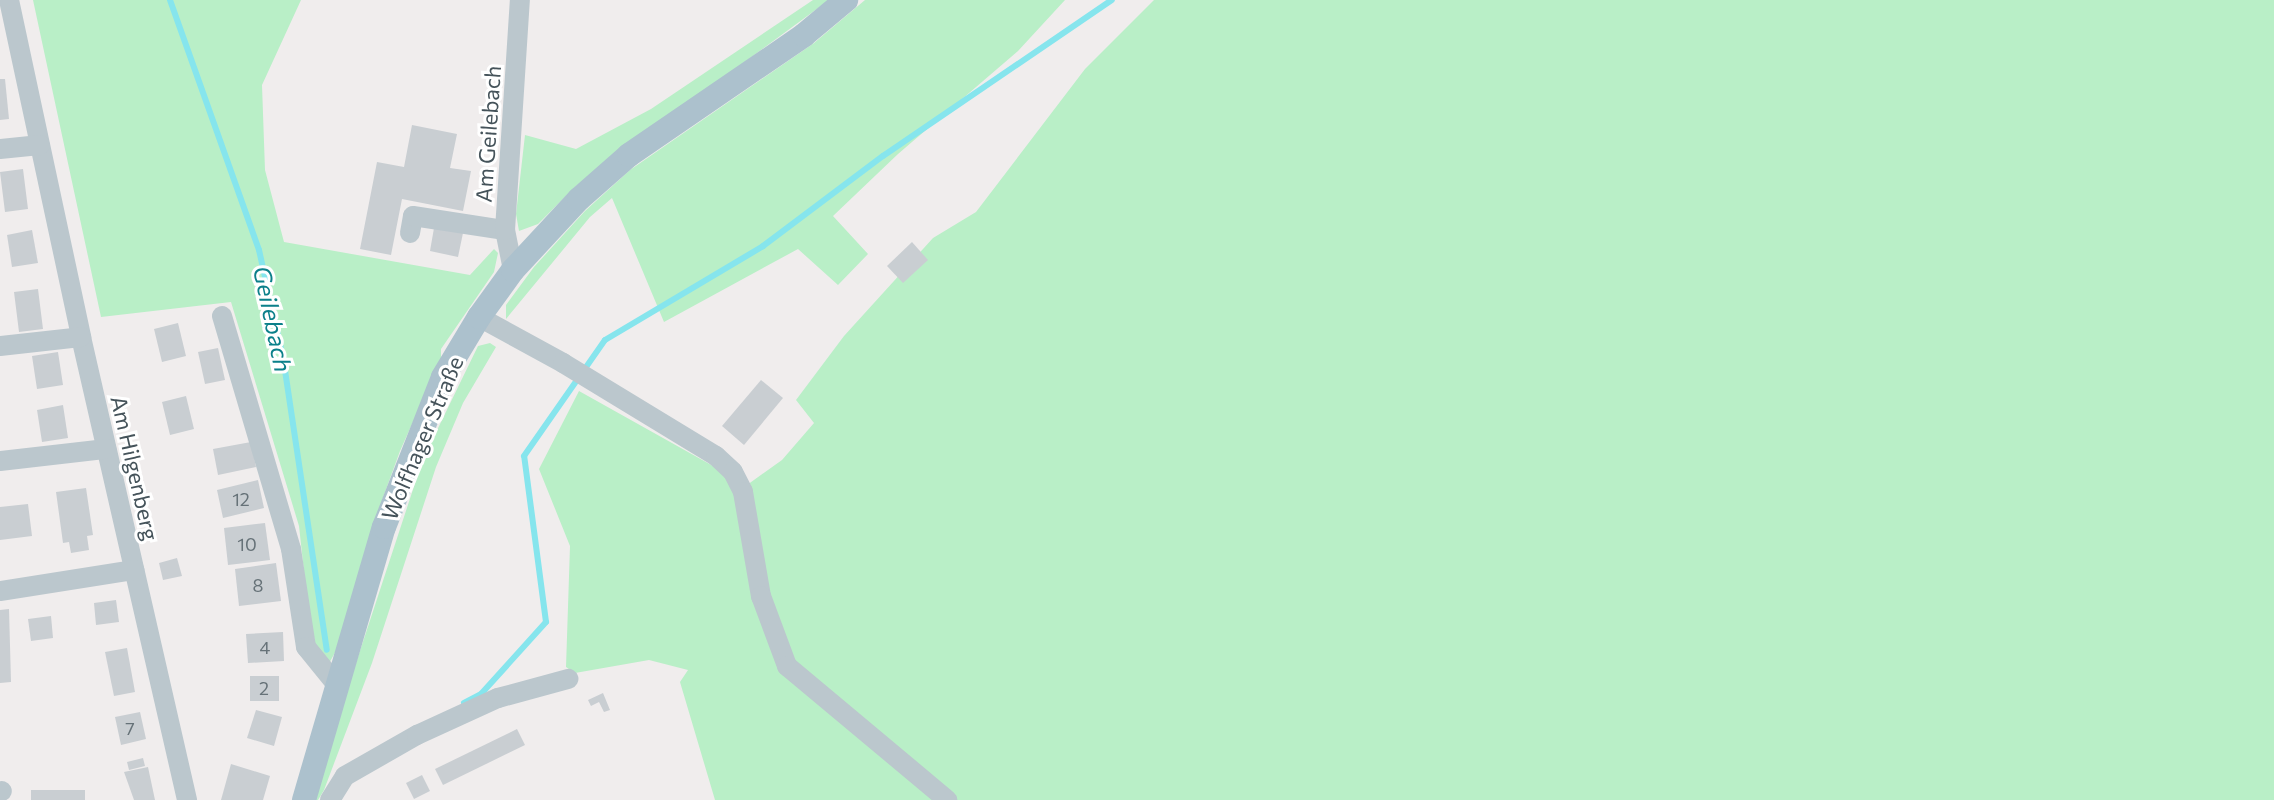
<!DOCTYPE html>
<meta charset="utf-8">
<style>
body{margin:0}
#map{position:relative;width:2274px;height:800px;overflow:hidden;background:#f0eded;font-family:Commissioner,sans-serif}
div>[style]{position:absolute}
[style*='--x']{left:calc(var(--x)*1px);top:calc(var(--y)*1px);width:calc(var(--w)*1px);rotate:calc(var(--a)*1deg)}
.green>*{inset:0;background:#b9efc7}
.stream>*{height:6px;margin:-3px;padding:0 3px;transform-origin:3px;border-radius:3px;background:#86e5ed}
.building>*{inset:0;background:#c9ced2}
.minor>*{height:20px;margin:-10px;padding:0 10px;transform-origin:10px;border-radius:10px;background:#bbc7cd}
.major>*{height:24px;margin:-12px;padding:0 12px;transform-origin:12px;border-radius:12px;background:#acc1cd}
span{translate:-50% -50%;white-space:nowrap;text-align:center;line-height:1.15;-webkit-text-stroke:6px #fff;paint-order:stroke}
.number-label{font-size:18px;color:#667278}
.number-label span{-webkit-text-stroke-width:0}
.street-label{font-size:22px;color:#45535a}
.water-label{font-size:24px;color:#0b808a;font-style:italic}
</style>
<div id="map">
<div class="green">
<div style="clip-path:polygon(33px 0,301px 0,262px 85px,265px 170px,284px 242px,470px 275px,494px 249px,498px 253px,494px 272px,441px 349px,441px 359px,400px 451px,373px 525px,338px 647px,327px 667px,316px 647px,308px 608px,299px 526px,231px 302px,101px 317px)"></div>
<div style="clip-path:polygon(813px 0,829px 0,576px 186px,538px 224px,519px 231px,516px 214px,525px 135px,576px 149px,651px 109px)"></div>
<div style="clip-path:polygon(865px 0,1065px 0,1018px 51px,898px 154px,833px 216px,868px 254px,838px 285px,798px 249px,664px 322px,612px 198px,590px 217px,506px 319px,506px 305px,534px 267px,585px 211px,630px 170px,814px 43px)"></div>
<div style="clip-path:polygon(1154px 0,2274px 0,2274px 800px,715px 800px,680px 682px,688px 670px,649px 660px,575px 673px,566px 667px,570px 546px,539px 469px,579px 391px,747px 485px,782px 460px,814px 423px,796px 400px,844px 336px,933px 238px,976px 212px,1085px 69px)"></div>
<div style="clip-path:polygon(490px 343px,496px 347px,463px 403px,436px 467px,372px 663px,324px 790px,318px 800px,311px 800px,423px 459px,478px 346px)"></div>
</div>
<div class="stream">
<div style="--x:170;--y:0;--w:265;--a:70.4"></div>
<div style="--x:259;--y:250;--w:110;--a:77.4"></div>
<div style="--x:283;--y:357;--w:296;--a:81.5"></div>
<div style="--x:464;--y:703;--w:19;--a:-28"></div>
<div style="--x:481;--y:694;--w:97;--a:-47.9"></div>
<div style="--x:546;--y:622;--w:167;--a:-97.5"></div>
<div style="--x:524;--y:456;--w:141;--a:-55.1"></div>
<div style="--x:605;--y:340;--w:184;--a:-30.7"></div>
<div style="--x:763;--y:246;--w:150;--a:-36.9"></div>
<div style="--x:883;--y:156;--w:277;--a:-34.3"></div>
</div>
<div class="building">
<div style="clip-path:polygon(0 79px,5px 79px,9px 119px,0 120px)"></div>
<div style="clip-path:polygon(412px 125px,457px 134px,450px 168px,471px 171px,463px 211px,402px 199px,391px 255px,360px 249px,377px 162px,404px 167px)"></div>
<div style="clip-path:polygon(23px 169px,28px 209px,5px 212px,0 172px)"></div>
<div style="clip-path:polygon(434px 228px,463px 233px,458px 257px,430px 251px)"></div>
<div style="clip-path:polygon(32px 230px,38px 263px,12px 267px,7px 235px)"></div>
<div style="clip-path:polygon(912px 242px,928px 260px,903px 283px,887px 266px)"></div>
<div style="clip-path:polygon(38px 289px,43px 329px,19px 332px,14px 292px)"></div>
<div style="clip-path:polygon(178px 323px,186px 356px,162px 362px,154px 329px)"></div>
<div style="clip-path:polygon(218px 348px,225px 380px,205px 384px,198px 352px)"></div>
<div style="clip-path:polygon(58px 352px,63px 385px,37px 389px,32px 356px)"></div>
<div style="clip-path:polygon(761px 380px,783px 398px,744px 445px,722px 426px)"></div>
<div style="clip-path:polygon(186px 396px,194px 429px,170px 435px,162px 402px)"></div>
<div style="clip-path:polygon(63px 405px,68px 438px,42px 442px,37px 410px)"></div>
<div style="clip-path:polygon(251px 442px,256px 467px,218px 475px,213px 449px)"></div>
<div style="clip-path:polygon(258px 480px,264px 508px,223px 518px,217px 490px)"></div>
<div style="clip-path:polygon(86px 488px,93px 535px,87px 536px,89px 550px,71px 553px,69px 542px,63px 543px,56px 492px)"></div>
<div style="clip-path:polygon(28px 504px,32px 536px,0 540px,0 507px)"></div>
<div style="clip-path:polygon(265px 523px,270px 560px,228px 565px,224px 528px)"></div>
<div style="clip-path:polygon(177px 558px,182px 576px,163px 580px,159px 563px)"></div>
<div style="clip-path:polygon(276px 563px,281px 601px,239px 606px,235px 569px)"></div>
<div style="clip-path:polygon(116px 600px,119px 622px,96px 625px,94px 603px)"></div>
<div style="clip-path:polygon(9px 609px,11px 682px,0 683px,0 610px)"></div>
<div style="clip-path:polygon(51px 616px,53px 638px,31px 641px,28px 619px)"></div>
<div style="clip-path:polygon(283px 632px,284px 661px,248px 663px,246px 634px)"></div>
<div style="clip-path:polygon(127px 648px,135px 692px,114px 696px,105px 652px)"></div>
<div style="clip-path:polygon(250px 676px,279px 676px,279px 701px,250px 701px)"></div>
<div style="clip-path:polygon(603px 693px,610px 710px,604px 712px,599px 702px,591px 706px,588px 700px)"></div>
<div style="clip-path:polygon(256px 710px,282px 717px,274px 746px,247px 738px)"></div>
<div style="clip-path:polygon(140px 712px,146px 739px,121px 745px,115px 717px)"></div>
<div style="clip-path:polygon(517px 729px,525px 745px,443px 785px,435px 769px)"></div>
<div style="clip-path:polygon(143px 758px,145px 766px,129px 770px,127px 762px)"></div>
<div style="clip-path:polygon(231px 764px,270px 776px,263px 800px,221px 800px)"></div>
<div style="clip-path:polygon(148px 767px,155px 800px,134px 800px,124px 772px)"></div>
<div style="clip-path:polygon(422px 775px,430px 791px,414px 799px,406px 783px)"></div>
<div style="clip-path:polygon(31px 790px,85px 790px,85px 800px,31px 800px)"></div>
</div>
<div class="minor">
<div style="--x:9;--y:0;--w:345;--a:77.9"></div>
<div style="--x:81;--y:337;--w:475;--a:77.1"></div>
<div style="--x:0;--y:149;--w:40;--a:-5.7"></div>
<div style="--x:410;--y:233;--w:17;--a:-80"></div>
<div style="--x:413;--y:216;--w:93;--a:8.7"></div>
<div style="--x:513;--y:270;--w:41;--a:-101.3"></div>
<div style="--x:505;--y:230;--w:230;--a:-86.3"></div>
<div style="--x:222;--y:316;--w:243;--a:73.5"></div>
<div style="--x:291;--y:549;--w:99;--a:81.3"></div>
<div style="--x:306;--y:647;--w:48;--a:51"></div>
<div style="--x:479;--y:317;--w:96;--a:28.7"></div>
<div style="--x:563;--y:363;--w:179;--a:31.3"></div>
<div style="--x:716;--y:456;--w:23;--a:43"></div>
<div style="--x:733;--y:472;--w:22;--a:63"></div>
<div style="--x:743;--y:492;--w:106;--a:80.2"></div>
<div style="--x:761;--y:596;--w:75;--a:69.6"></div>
<div style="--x:787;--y:666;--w:209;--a:39.9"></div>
<div style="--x:0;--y:346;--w:81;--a:-6.3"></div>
<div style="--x:0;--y:461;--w:107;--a:-6.5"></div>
<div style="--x:0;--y:591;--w:136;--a:-8.9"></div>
<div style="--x:0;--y:792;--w:2;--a:-27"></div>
<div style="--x:330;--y:800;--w:28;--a:-58"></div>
<div style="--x:345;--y:776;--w:83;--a:-29.7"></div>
<div style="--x:417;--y:735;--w:89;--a:-24.6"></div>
<div style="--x:498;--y:698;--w:73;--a:-15.2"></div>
</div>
<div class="major">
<div style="--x:304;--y:800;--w:284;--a:-73.7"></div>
<div style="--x:384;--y:527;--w:161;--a:-68.5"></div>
<div style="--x:443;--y:377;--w:70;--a:-59"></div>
<div style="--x:479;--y:317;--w:58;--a:-54.1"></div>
<div style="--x:513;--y:270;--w:97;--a:-47.1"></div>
<div style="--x:579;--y:199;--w:67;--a:-41.3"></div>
<div style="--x:629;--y:155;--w:212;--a:-34.4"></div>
<div style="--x:804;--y:35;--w:55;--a:-39.8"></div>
</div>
<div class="number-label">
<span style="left:241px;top:499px">12</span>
<span style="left:247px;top:544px">10</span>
<span style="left:258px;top:585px">8</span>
<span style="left:265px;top:647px">4</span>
<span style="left:264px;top:688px">2</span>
<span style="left:130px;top:728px">7</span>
</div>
<div class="street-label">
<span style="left:488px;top:134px;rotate:-86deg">Am Geilebach</span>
<span style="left:422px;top:438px;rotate:-67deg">Wolfhager Straße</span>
<span style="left:135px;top:468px;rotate:77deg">Am Hilgenberg</span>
</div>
<div class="water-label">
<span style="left:273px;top:319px;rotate:78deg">Geilebach</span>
</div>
</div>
